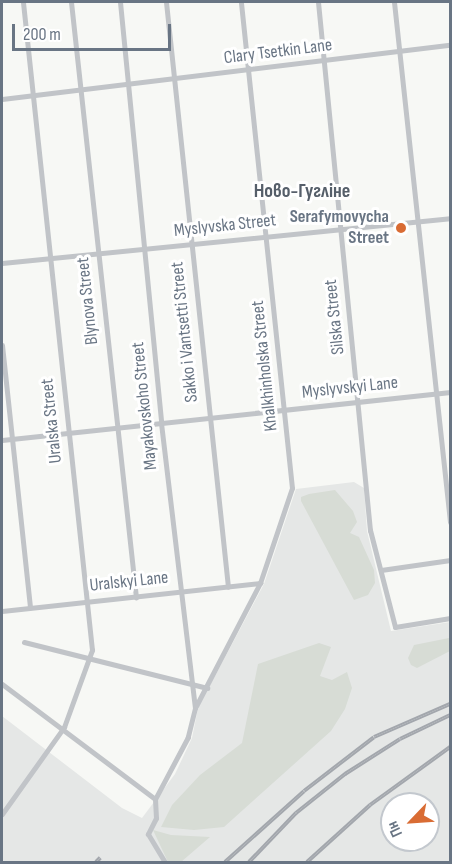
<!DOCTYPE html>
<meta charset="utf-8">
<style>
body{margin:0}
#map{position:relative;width:452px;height:864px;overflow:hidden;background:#f7f8f5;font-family:"Sofia Sans Condensed",sans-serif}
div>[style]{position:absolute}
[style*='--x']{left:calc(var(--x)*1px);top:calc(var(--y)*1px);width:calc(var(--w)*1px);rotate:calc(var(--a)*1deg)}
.built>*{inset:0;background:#e5e7e6}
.green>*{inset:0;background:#d7dcd5}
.minor>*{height:5px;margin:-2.5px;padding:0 2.5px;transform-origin:2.5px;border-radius:2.5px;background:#c1c4c8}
.rail>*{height:4px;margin-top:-2px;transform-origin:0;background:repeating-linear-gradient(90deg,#fff 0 4.5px,#a3a7ad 0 9px);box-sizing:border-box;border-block:2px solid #a3a7ad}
.dots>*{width:16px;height:16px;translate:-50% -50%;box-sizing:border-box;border:3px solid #fff;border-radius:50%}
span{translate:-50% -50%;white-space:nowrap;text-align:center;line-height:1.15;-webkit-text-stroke:6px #fff;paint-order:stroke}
.street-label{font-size:18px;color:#697584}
.poi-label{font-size:18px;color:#697584;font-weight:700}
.right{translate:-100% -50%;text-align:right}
.neighbourhood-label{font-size:20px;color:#565f6a;font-weight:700}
.frame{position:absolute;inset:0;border:3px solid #697584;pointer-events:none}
.north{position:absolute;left:380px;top:792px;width:60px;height:60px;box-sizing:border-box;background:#fff;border:2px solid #c3c8ce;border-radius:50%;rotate:245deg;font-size:16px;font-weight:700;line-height:24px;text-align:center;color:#697584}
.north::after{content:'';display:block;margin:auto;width:21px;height:27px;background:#d96c34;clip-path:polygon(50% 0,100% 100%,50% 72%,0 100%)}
.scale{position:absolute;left:12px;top:24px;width:159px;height:27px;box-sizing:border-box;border:3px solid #697584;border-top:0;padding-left:8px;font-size:18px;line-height:21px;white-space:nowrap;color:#697584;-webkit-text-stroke:4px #fff;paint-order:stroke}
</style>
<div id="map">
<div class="built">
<div style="clip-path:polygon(evenodd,354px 482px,364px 488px,367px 531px,391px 631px,450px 622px,450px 862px,2px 862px,2px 716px,122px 808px,142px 818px,175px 774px,192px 738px,198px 708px,264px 584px,296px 489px,354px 482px,392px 804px,428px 804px,428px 840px,392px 840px,392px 804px)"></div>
</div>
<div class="green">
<div style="clip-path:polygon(335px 490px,353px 511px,357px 522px,350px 533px,359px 537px,374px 570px,375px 583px,368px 595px,354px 600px,301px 501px,301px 497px,309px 494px)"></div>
<div style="clip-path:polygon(449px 638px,450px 651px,417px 668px,411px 665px,408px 658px,414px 645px)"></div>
<div style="clip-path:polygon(319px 643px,331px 647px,320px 676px,332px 680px,347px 672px,352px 688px,345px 709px,331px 731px,224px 827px,194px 830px,161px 827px,172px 805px,200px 775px,242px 743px,258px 664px)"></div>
<div style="clip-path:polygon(153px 830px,171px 835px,210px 837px,181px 862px,168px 862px)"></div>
</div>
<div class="minor">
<div style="--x:71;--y:2;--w:599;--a:83.77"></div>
<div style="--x:120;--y:2;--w:423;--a:84.4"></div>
<div style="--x:161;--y:423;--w:287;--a:83.2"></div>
<div style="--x:195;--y:708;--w:30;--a:104"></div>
<div style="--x:188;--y:737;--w:70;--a:118"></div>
<div style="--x:166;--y:2;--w:588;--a:83.95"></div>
<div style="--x:318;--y:2;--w:531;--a:84.38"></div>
<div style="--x:370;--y:530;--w:100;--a:75.5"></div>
<div style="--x:395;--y:627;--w:56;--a:-9.3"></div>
<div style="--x:394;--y:2;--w:523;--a:83.85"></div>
<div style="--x:2;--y:99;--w:451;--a:-6.9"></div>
<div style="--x:2;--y:263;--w:450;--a:-5.7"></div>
<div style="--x:2;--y:345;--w:264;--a:83.9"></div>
<div style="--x:2;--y:440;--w:451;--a:-6.1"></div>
<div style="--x:381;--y:570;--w:70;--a:-8.2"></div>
<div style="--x:2;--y:611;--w:260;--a:-6.2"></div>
<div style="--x:24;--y:642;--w:189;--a:14.1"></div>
<div style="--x:2;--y:684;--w:191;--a:36.9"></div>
<div style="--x:196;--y:706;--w:139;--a:-62.5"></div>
<div style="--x:260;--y:583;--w:100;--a:-71.4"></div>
<div style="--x:292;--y:488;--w:489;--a:-96"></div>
<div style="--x:155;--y:799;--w:19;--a:87"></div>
<div style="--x:156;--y:818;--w:18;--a:117"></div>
<div style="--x:148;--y:834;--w:33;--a:59"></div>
<div style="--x:2;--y:814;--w:107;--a:-54.5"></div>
<div style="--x:64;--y:727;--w:82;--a:-70"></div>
<div style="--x:92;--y:650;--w:652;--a:-96.08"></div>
</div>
<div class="rail">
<div style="--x:96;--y:862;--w:6;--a:-45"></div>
<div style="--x:225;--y:862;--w:106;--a:-41.9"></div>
<div style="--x:304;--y:791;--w:88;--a:-37.6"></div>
<div style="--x:374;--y:737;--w:83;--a:-23.5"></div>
<div style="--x:249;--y:862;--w:68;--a:-46.2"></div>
<div style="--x:296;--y:813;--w:63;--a:-38.5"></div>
<div style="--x:345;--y:774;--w:65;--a:-32.5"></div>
<div style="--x:400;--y:739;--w:55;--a:-25.6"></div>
<div style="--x:307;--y:862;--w:85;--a:-42.1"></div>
<div style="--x:370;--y:805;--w:99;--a:-35.9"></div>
</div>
<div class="dots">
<div style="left:401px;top:228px;background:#d96c34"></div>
</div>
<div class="street-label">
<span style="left:278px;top:52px;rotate:-7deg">Clary Tsetkin Lane</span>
<span style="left:225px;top:226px;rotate:-6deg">Myslyvska Street</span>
<span style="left:88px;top:301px;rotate:-96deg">Blynova Street</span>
<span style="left:335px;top:317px;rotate:-96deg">Silska Street</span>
<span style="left:185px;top:332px;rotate:-96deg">Sakko i Vantsetti Street</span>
<span style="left:265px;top:366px;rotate:-96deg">Khalkhinholska Street</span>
<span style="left:350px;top:388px;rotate:-6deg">Myslyvskyi Lane</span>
<span style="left:145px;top:406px;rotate:-96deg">Mayakovskoho Street</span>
<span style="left:52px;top:421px;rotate:-96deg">Uralska Street</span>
<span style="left:129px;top:582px;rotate:-6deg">Uralskyi Lane</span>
</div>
<div class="poi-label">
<span class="right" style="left:389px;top:228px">Serafymovycha<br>Street</span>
</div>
<div class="neighbourhood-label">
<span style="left:302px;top:191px">Ново-Гугліне</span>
</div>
<div class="frame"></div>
<div class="north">Пн</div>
<div class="scale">200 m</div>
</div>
